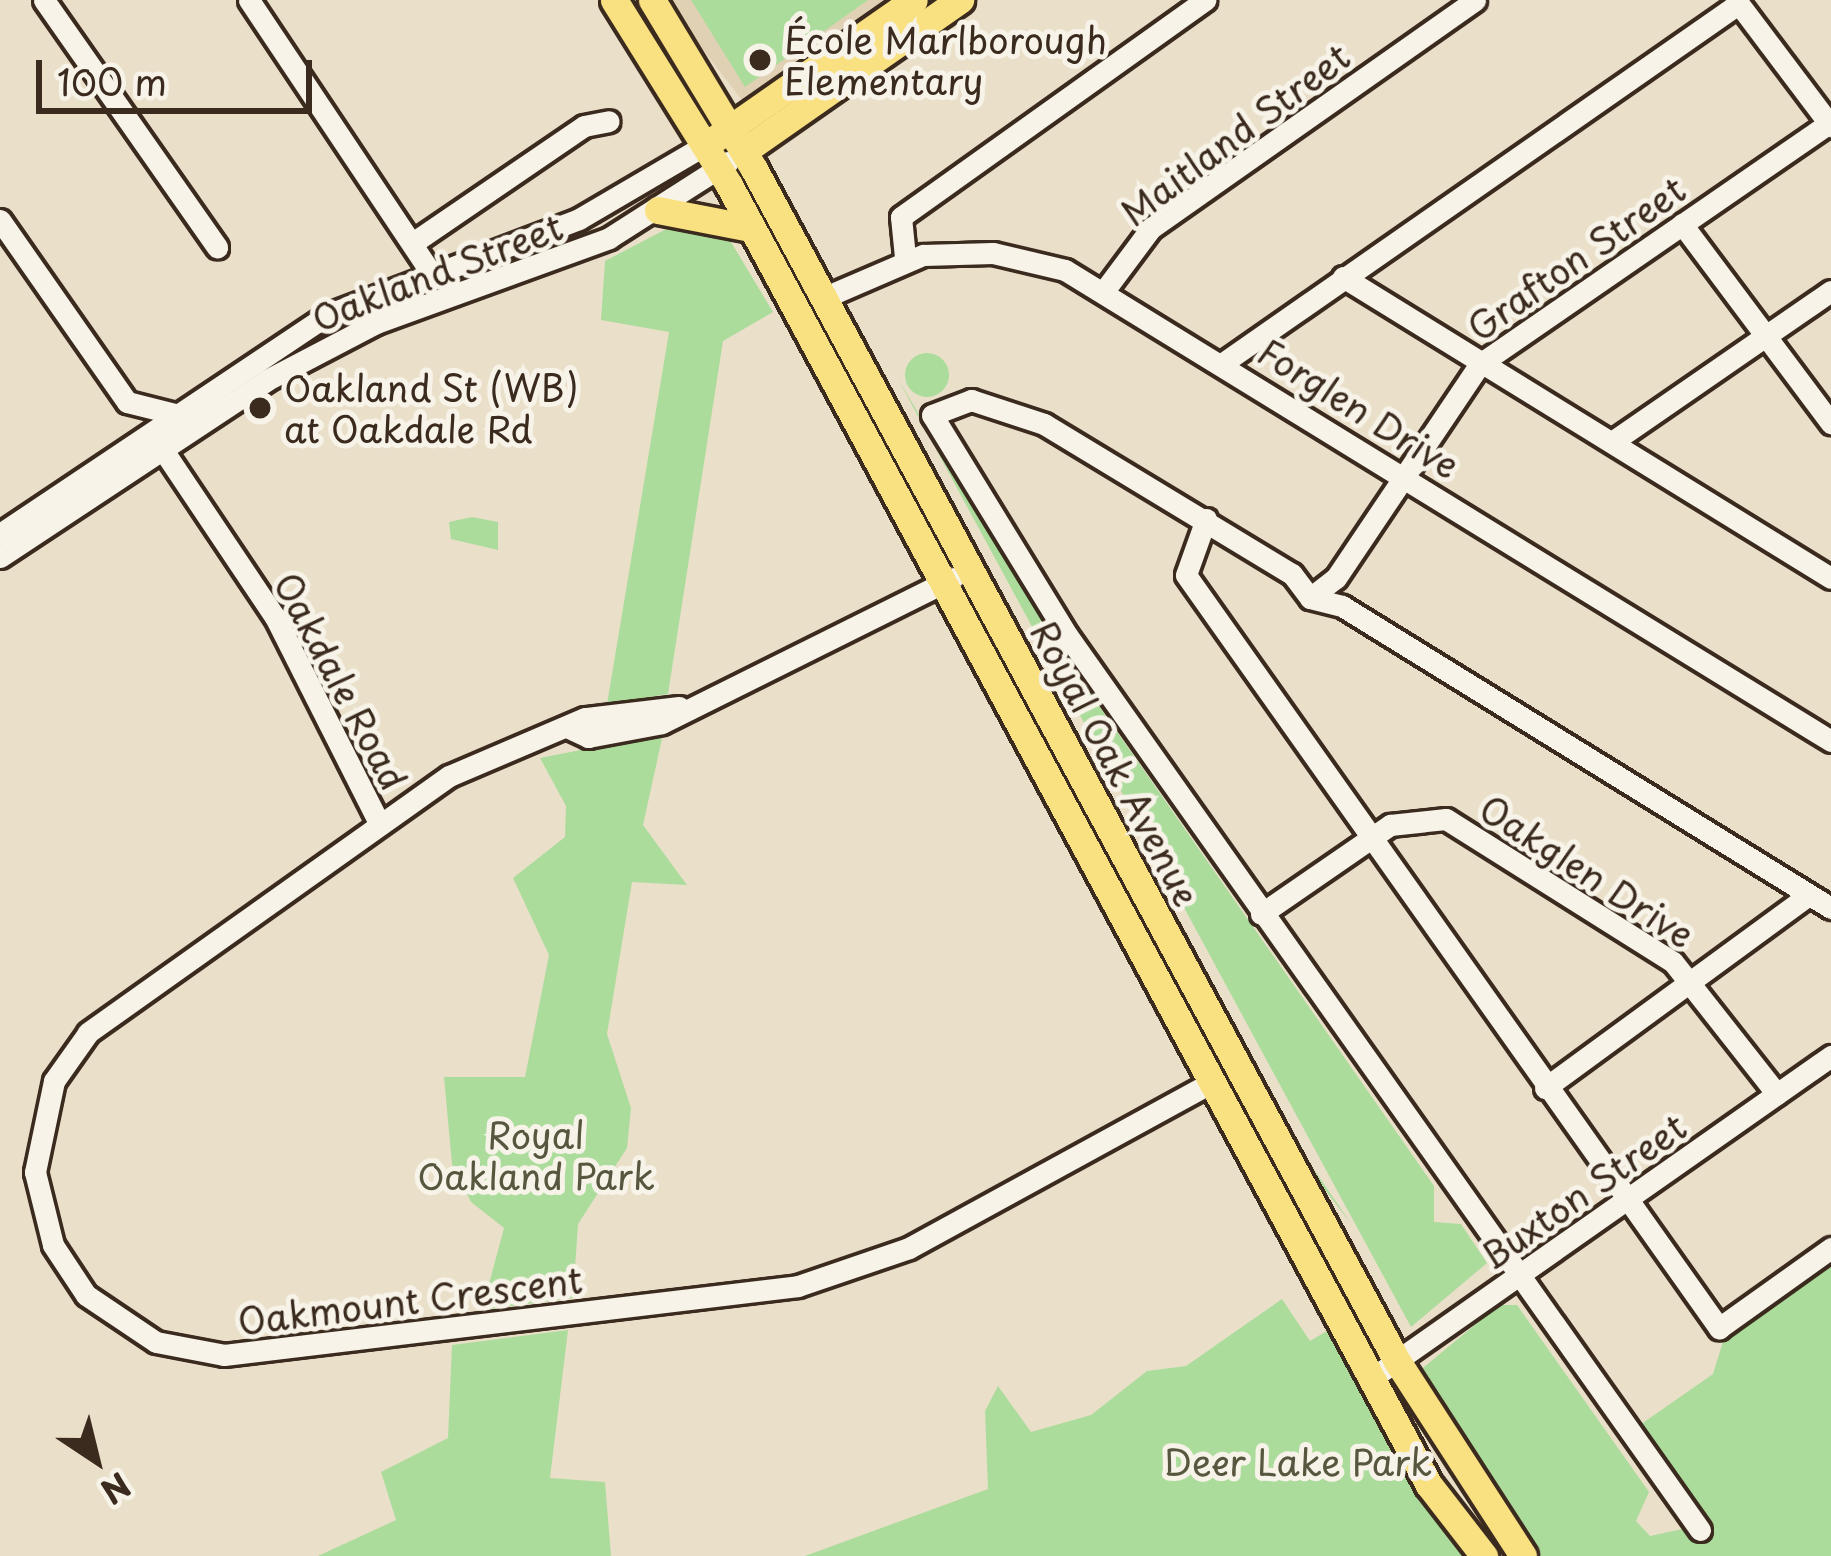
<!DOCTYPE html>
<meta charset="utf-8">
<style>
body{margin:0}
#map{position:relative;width:1831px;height:1556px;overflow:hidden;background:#eadfc9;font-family:"Playpen Sans",sans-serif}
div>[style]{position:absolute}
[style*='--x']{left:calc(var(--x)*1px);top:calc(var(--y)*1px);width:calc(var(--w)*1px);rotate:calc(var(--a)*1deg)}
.built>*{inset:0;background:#e1d1b4}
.green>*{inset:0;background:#abdc9c}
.round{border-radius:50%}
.roads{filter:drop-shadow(3px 0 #3b2a1e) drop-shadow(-3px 0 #3b2a1e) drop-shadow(0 3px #3b2a1e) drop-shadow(0 -3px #3b2a1e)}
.minor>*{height:21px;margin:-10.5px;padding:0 10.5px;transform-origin:10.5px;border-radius:10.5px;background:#f7f3e8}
.major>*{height:27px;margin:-13.5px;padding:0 13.5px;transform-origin:13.5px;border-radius:13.5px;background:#f9e181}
.dots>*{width:33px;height:33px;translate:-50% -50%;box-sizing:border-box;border:6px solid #f7f3e8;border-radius:50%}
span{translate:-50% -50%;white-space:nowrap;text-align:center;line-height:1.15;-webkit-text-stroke:10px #f7f3e8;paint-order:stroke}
.poi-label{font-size:36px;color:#3b2a1e}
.left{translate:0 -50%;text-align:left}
.street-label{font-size:36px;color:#3b2a1e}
.park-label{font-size:36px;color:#57563e}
.north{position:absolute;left:36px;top:1400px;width:120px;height:120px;-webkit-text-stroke:9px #f7f3e8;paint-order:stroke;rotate:145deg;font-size:33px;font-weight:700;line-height:48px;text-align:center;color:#3b2a1e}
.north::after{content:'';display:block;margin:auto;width:42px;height:54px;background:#3b2a1e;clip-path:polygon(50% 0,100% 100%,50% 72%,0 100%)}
.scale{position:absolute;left:36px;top:60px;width:276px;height:54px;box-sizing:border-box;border:6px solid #3b2a1e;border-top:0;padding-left:15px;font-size:36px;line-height:42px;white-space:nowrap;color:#3b2a1e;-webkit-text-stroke:9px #f7f3e8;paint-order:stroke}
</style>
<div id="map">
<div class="built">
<div style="clip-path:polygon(665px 0,899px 0,744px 103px)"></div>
</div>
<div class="green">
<div style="clip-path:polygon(691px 0,868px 0,745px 87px)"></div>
<div style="clip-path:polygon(672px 226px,725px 232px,773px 312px,723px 341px,668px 694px,607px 704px,669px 332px,601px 320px,605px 261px)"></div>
<div class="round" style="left:905px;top:353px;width:44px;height:44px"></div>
<div style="clip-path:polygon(898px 379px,1055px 643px,1434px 1186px,1434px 1222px,1461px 1224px,1487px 1263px,1411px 1327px)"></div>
<div style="clip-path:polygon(887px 387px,1304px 1155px,1352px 1225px,1300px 1157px)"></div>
<div style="clip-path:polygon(472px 517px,498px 522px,498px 550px,451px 539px,449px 522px)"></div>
<div style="clip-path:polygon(663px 734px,643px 825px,687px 885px,632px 882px,607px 1034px,631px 1108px,627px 1148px,578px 1224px,573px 1298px,482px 1310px,504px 1228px,471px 1202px,452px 1164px,444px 1077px,525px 1077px,549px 955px,513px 878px,565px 837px,566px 806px,540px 758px)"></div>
<div style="clip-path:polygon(1831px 1248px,1831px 1556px,1539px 1556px,1418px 1372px,1499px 1305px,1517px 1305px,1649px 1492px,1636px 1521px,1650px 1536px,1687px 1528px,1637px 1427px,1713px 1374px,1725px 1335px)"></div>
<div style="clip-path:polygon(1282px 1299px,1310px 1341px,1330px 1329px,1470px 1556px,805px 1556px,988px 1489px,985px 1411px,998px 1386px,1031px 1432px,1091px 1415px,1147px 1371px,1186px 1366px)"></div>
<div style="clip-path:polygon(568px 1330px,550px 1478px,605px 1482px,611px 1556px,318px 1556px,396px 1520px,381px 1472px,448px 1438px,452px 1345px)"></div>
</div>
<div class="roads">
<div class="minor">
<div style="--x:44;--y:0;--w:302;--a:55"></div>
<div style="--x:249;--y:0;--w:326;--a:56.3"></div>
<div style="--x:1736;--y:0;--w:158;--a:53"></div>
<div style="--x:0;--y:220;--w:222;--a:55.1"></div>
<div style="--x:127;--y:402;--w:49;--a:14"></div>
<div style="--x:1682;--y:224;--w:249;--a:53.2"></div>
<div style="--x:417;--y:240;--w:202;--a:-34.3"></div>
<div style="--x:584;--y:126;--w:25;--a:-11"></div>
<div style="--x:905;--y:257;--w:40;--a:-95.7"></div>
<div style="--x:901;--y:217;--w:374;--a:-35.5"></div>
<div style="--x:1343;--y:277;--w:573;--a:31.67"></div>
<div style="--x:1104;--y:291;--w:79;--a:-53.3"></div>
<div style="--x:1151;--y:228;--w:396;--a:-35.1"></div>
<div style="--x:823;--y:298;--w:109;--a:-23.3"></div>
<div style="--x:923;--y:255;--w:70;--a:-1.6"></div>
<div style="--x:993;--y:253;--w:74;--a:13.3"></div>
<div style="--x:1065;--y:270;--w:899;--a:31.59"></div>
<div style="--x:1223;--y:363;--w:628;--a:-34.88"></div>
<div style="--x:1612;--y:442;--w:266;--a:-34.6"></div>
<div style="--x:163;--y:450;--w:201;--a:56.2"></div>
<div style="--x:275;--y:617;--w:231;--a:63.2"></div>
<div style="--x:1206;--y:519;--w:59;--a:109.7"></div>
<div style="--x:1186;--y:575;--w:923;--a:54.71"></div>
<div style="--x:1719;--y:1328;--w:138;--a:-35.5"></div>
<div style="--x:0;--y:534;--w:396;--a:-33.8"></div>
<div style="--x:329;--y:314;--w:267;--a:-20.8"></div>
<div style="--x:579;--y:219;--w:146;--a:-30.4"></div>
<div style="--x:0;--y:557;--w:320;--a:-33.5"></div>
<div style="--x:267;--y:380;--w:123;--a:-27.6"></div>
<div style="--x:376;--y:323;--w:248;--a:-20"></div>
<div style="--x:609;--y:238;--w:141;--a:-32.6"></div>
<div style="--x:1310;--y:598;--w:33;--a:-38"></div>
<div style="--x:1336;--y:578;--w:258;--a:-56.1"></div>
<div style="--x:1480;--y:364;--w:426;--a:-34.6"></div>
<div style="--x:679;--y:707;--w:95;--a:173.3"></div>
<div style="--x:585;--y:718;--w:148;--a:156.9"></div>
<div style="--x:449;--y:776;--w:443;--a:144.6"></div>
<div style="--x:88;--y:1033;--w:59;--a:125.3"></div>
<div style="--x:54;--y:1081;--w:93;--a:101.8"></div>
<div style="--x:35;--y:1172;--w:75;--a:76.1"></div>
<div style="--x:53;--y:1245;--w:60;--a:56.6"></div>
<div style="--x:86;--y:1295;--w:84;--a:33.9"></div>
<div style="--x:156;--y:1342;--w:69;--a:10.8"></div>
<div style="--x:224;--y:1355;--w:578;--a:-6.85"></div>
<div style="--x:798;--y:1286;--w:117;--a:-18.9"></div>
<div style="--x:909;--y:1248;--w:344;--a:-28.7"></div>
<div style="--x:571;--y:729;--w:19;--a:25"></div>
<div style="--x:588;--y:737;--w:75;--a:-10.7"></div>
<div style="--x:662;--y:723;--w:325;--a:-26.5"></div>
<div style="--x:1261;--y:914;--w:157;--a:-34.6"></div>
<div style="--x:1390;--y:825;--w:56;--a:-6.1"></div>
<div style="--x:1446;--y:819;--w:268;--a:32.2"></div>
<div style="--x:1673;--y:962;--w:168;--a:51.8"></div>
<div style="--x:1545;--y:1088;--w:327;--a:-36.2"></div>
<div style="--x:1372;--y:1378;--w:561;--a:-35.05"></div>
<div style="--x:1700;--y:1530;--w:1096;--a:-125.27"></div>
<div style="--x:1067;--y:635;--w:258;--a:-121.5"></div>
<div style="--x:932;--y:415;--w:42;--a:-21"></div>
<div style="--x:971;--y:400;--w:77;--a:18.2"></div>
<div style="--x:1044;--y:424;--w:290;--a:31.2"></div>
<div style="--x:1292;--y:574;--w:30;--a:53"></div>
<div style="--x:1310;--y:598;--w:33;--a:14"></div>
<div style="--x:1342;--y:606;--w:575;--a:31.7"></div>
</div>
<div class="major">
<div style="--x:614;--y:0;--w:218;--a:58.1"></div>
<div style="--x:729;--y:185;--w:1476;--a:61.7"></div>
<div style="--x:1429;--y:1485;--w:90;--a:52.2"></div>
<div style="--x:652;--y:0;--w:197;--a:58.9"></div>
<div style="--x:754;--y:169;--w:1354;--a:61.66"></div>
<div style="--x:1397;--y:1361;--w:232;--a:57.1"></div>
<div style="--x:716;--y:138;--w:241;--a:-34.9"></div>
<div style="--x:744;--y:151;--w:264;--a:-35"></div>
<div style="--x:658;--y:210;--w:95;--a:11"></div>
</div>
</div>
<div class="dots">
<div style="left:760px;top:60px;background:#3b2a1e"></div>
<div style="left:260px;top:408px;background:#3b2a1e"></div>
</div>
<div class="poi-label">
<span class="left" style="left:784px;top:60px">École Marlborough<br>Elementary</span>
<span class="left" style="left:284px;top:408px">Oakland St (WB)<br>at Oakdale Rd</span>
</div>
<div class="street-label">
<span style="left:1235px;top:134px;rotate:-37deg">Maitland Street</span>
<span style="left:1576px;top:258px;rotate:-35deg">Grafton Street</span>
<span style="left:437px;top:272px;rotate:-21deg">Oakland Street</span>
<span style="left:1359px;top:408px;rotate:32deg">Forglen Drive</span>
<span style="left:341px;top:681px;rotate:62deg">Oakdale Road</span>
<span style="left:1116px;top:763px;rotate:62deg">Royal Oak Avenue</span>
<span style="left:1587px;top:871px;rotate:33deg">Oakglen Drive</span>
<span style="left:1583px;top:1191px;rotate:-35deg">Buxton Street</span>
<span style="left:410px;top:1300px;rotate:-7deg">Oakmount Crescent</span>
</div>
<div class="park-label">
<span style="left:536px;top:1155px">Royal<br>Oakland Park</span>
<span style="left:1298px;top:1462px">Deer Lake Park</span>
</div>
<div class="north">N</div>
<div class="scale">100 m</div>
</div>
